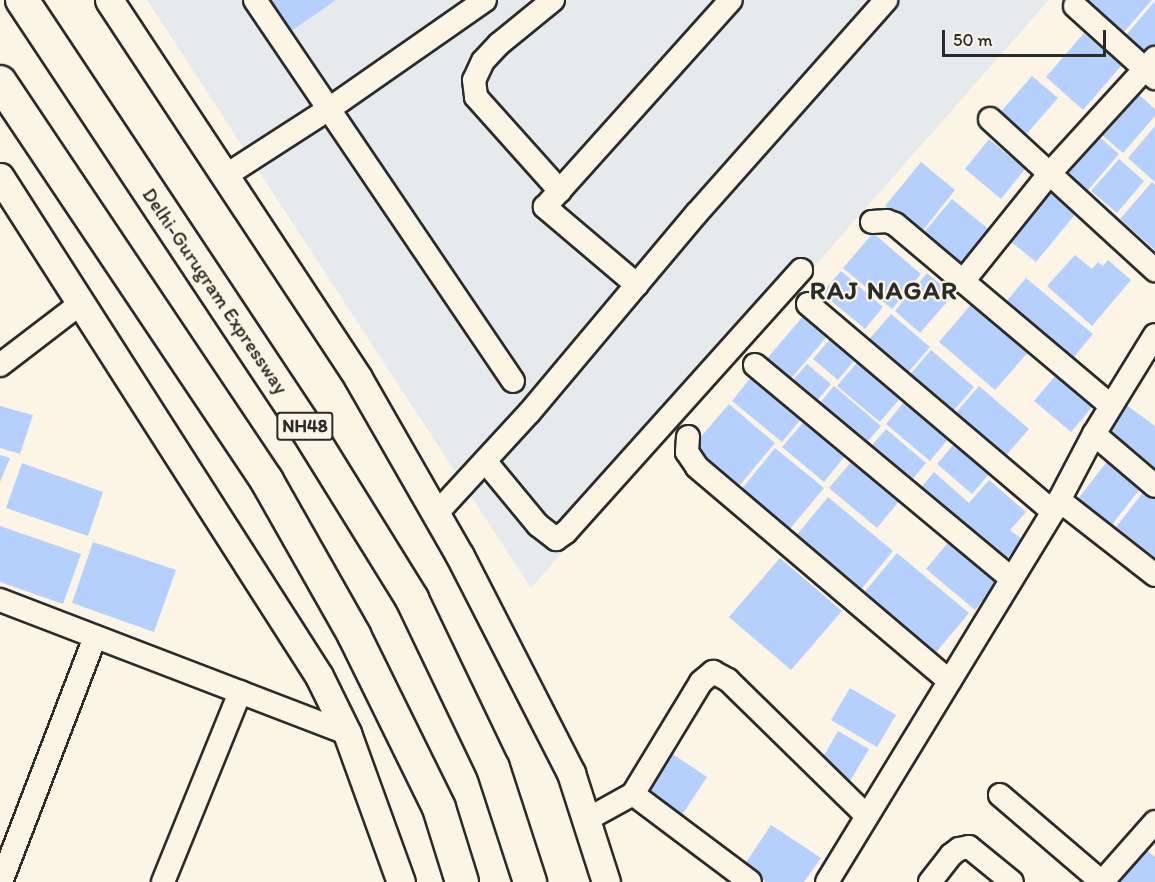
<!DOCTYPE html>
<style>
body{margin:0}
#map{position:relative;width:1155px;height:882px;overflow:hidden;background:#fcf5e5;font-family:Itim,sans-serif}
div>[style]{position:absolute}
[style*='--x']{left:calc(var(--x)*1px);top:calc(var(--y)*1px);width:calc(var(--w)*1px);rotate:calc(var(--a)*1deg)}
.built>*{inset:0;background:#e7eaec}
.building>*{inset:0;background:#b6d0fe}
.roads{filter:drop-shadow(2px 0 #2b2b2b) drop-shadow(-2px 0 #2b2b2b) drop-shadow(0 2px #2b2b2b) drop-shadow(0 -2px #2b2b2b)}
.minor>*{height:22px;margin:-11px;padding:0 11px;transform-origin:11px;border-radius:11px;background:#fcf5e5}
.major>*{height:27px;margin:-13.5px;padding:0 13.5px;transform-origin:13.5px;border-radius:13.5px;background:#fcf5e5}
.highway>*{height:32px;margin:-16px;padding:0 16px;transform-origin:16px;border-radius:16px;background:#fcf5e5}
span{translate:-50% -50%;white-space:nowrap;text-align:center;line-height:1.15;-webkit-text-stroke:4.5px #fcf5e5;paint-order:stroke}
.shield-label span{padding:2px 4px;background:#fcf5e5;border:2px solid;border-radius:4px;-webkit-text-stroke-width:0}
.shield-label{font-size:18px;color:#2b2b2b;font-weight:700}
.street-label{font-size:20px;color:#2b2b2b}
.district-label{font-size:26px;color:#2b2b2b;font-weight:700;letter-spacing:1.5px}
.scale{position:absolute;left:942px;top:30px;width:164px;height:27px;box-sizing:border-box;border:3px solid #2b2b2b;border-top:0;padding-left:8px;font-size:18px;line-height:21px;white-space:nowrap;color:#2b2b2b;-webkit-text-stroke:4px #fcf5e5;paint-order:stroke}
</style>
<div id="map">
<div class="built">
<div style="clip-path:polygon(147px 0,1049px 0,531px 588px)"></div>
</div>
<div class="building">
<div style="clip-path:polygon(266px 0,336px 0,288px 33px)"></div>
<div style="clip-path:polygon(1085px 0,1152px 0,1123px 33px)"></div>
<div style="clip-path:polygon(1155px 1px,1155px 56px,1152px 59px,1126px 35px)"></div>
<div style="clip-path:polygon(1084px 33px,1121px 66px,1083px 110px,1046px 77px)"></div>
<div style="clip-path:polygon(1032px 76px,1058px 98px,1023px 138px,997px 116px)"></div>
<div style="clip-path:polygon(1131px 88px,1155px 109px,1155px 116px,1123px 153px,1095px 129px)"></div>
<div style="clip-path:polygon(1155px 126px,1155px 182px,1128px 158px)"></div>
<div style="clip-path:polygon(1096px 134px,1119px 154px,1083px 196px,1060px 175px)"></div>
<div style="clip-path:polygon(989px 139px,1025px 169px,1001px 199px,965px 169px)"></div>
<div style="clip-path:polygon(1119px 159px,1144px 181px,1117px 213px,1091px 191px)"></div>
<div style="clip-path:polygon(921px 162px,955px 190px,920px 234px,885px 206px)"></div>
<div style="clip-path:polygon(1152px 182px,1155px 185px,1155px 250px,1120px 219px)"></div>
<div style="clip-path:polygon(1046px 185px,1078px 211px,1036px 262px,1005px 237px)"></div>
<div style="clip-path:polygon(952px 199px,997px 236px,966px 274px,920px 237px)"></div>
<div style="clip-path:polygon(873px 233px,921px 274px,892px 309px,843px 268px)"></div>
<div style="clip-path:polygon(1075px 255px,1092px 269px,1098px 262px,1103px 266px,1108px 260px,1131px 280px,1092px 326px,1047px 286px)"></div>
<div style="clip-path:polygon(841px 271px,883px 307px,865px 329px,822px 293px)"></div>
<div style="clip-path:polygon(927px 273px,953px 295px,920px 333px,895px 311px)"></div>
<div style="clip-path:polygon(1026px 278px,1093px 334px,1068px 364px,1001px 308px)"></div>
<div style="clip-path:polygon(974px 301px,1031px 349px,995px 390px,939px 342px)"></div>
<div style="clip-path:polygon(806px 313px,830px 333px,788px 382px,764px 362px)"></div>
<div style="clip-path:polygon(891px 314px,930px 347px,905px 376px,866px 343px)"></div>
<div style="clip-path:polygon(832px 337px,857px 357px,838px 380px,813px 359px)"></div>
<div style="clip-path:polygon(931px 350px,974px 387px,950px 415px,907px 378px)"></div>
<div style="clip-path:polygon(860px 359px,903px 395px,880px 422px,837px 386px)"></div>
<div style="clip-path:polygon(807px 364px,831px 384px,812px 407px,787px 387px)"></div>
<div style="clip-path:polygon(756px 371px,806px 413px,782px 442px,732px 401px)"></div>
<div style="clip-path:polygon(1056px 375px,1093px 406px,1071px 432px,1034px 401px)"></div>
<div style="clip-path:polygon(834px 386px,881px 426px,862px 448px,815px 409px)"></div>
<div style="clip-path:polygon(979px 386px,1029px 429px,1002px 460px,952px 417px)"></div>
<div style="clip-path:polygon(905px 401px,949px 438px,930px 461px,886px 424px)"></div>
<div style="clip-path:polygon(729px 404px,775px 443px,740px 485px,693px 446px)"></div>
<div style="clip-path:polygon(1125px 404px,1155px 426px,1155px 470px,1104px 432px)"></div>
<div style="clip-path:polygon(0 406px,33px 415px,20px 454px,0 448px)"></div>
<div style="clip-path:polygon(807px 418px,848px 452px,824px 482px,782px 447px)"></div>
<div style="clip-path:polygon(886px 429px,926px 463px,907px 486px,867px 451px)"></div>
<div style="clip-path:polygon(955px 443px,990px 473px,972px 494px,937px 464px)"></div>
<div style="clip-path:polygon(775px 448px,824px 488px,789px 530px,741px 490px)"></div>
<div style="clip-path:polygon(0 455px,10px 458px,0 482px)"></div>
<div style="clip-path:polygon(857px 455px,904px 495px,877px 528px,829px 488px)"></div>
<div style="clip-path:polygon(1112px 455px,1146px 481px,1108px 530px,1074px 504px)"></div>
<div style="clip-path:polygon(22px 463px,103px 492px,88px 536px,6px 508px)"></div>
<div style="clip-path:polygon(934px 472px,969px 503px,989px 480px,1026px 512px,1010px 530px,1023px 540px,1001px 565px,914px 496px)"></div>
<div style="clip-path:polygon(1148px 486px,1155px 491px,1155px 557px,1116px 527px)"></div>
<div style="clip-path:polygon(828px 497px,893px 551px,859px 592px,795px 537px)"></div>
<div style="clip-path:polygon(0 526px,81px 554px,63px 604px,0 582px)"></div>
<div style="clip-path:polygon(951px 539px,1000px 580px,975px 610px,926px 569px)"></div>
<div style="clip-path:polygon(93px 542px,176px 570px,154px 632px,72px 603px)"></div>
<div style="clip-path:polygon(897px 553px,969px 613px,933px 656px,861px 596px)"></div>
<div style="clip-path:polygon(780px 558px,842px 611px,791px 670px,729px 617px)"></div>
<div style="clip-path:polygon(850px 688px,896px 715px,877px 747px,831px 720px)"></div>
<div style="clip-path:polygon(838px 731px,869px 749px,850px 781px,819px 764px)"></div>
<div style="clip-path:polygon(671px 753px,707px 777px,680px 818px,644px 793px)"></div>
<div style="clip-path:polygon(771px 825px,821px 858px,804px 882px,766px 882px,743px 867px)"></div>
<div style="clip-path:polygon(1144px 848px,1155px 857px,1155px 882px,1118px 882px)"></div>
</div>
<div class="roads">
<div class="minor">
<div style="--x:255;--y:0;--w:460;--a:55.9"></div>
<div style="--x:553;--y:0;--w:70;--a:140.8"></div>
<div style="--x:499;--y:44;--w:23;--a:133"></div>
<div style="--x:483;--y:61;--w:21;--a:115"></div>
<div style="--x:474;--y:80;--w:17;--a:83"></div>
<div style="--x:476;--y:97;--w:126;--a:48.2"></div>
<div style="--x:1075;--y:6;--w:108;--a:42"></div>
<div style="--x:990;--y:119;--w:224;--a:42.5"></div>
<div style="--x:225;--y:176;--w:124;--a:-32.8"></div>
<div style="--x:329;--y:109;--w:190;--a:-34.9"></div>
<div style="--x:872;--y:222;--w:15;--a:-4"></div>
<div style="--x:887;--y:221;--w:9;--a:21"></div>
<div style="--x:895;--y:224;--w:282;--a:40.1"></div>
<div style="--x:964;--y:280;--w:137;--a:-51.2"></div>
<div style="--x:1050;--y:173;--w:156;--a:-47.6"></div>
<div style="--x:637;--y:285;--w:121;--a:-139.7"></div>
<div style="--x:545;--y:207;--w:278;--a:-48.1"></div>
<div style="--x:808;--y:304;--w:321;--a:40.3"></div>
<div style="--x:0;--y:365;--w:102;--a:-37.4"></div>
<div style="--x:755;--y:365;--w:334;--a:39.8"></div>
<div style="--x:1094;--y:434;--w:80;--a:40.4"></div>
<div style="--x:688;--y:437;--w:15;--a:94"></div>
<div style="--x:687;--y:452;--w:18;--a:56"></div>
<div style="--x:697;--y:467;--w:331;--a:40.3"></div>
<div style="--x:485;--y:461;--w:83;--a:50.4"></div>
<div style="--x:538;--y:525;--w:23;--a:38"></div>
<div style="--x:556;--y:539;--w:12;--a:-35"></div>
<div style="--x:566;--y:532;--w:352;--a:-48.1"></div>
<div style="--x:1059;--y:500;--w:122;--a:38"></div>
<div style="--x:436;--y:514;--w:137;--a:-47.4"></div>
<div style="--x:529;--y:413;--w:261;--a:-50"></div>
<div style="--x:697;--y:213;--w:285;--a:-48.4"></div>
<div style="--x:0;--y:600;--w:372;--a:21"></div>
<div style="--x:633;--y:794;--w:146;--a:36.9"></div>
<div style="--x:1000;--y:795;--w:134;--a:40.5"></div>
<div style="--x:586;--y:820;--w:54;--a:-29"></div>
<div style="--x:633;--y:794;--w:131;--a:-58.7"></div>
<div style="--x:701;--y:682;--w:16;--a:-40"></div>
<div style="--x:713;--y:672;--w:17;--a:28"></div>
<div style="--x:728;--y:680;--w:194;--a:44.4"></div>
<div style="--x:1;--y:882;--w:262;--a:-69"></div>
<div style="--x:163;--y:882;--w:205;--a:-67.9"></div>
<div style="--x:827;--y:882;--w:434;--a:-58.6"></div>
<div style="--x:1053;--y:512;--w:88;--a:-62.3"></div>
<div style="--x:1094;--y:434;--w:116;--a:-58.4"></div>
<div style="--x:930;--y:882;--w:34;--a:-52"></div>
<div style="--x:951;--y:855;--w:10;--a:-37"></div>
<div style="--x:959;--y:849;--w:10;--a:-11"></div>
<div style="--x:969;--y:847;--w:55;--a:39.1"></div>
<div style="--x:1102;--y:882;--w:80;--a:-48.5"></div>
</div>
<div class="major">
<div style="--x:109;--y:0;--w:453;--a:56.6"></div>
<div style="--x:358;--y:378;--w:205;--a:60.2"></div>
<div style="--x:460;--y:556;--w:244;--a:62.9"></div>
<div style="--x:571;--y:773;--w:114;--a:72.2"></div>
<div style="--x:0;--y:177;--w:592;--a:57.41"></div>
<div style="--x:319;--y:676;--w:64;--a:63.8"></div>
<div style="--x:347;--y:733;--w:158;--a:70.1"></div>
</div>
<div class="highway">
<div style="--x:22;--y:0;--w:517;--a:56.43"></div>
<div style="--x:308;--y:431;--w:198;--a:58.2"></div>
<div style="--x:412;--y:599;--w:187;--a:64.4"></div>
<div style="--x:493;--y:768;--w:120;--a:72"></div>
<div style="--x:0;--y:82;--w:480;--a:56.2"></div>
<div style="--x:267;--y:481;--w:177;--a:60.5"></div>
<div style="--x:354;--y:635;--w:193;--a:63.8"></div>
<div style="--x:439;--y:808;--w:77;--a:72.7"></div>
</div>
</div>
<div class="shield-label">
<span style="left:305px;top:426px">NH48</span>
</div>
<div class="street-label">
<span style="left:215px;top:291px;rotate:56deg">Delhi-Gurugram Expressway</span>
</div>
<div class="district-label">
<span style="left:884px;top:291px">RAJ NAGAR</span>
</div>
<div class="scale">50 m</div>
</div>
